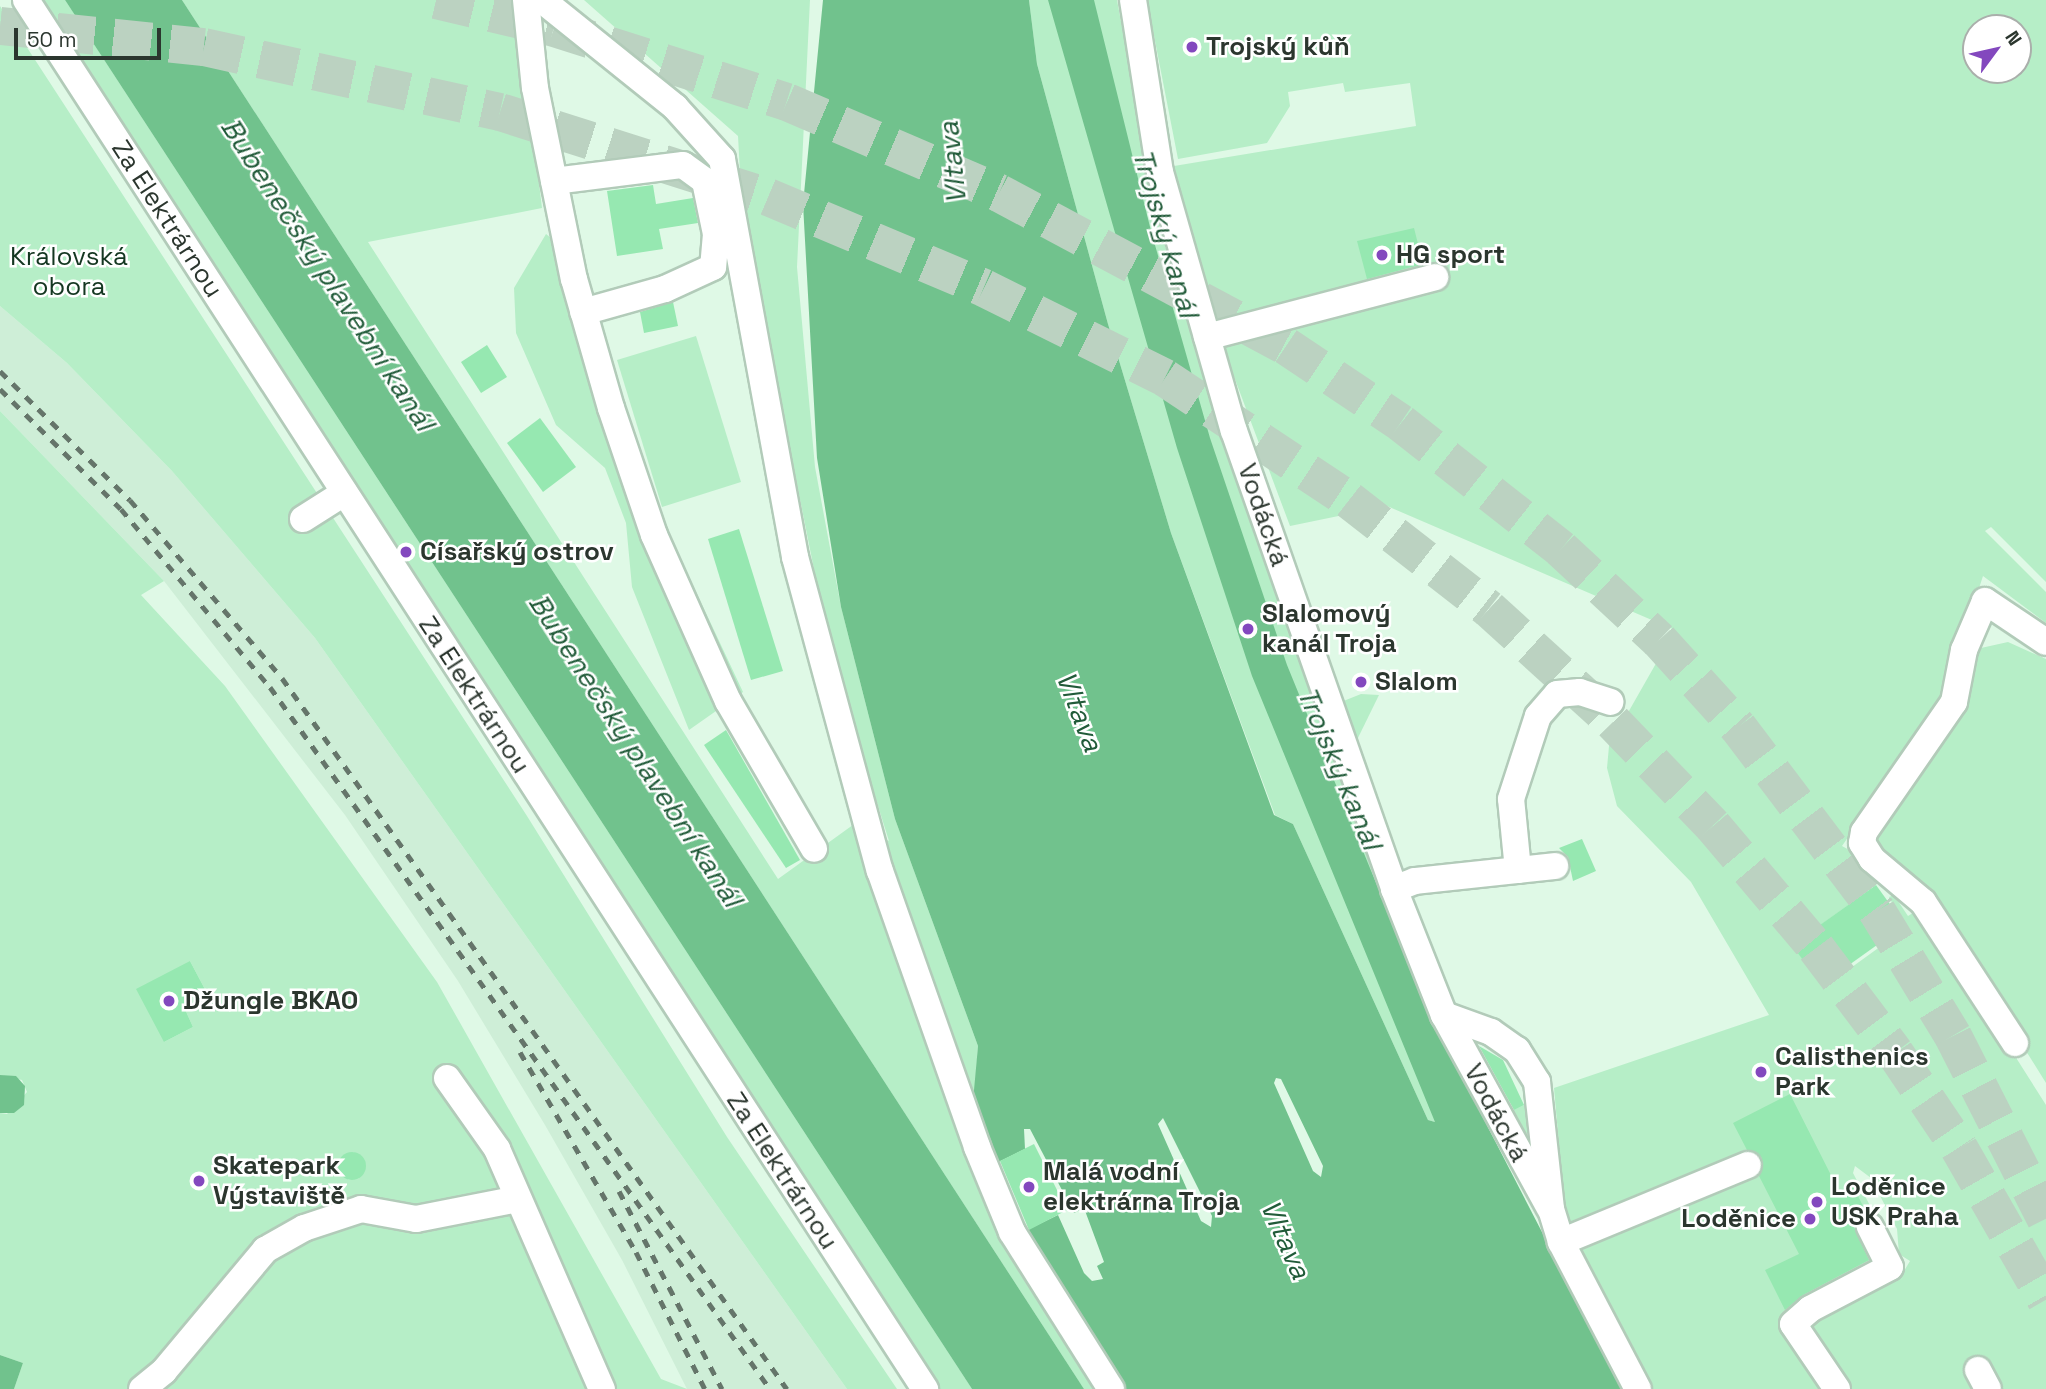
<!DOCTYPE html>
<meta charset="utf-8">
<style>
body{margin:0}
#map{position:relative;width:2046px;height:1389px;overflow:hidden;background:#dff9e6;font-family:"Space Grotesk",sans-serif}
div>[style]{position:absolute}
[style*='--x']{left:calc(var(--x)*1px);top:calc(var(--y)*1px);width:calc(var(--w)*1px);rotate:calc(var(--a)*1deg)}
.built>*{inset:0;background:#ceeed7}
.green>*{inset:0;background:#b6eec7}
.water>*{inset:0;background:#71c28d}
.building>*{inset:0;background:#96e8b1}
.round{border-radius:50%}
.highway-tunnel>*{height:38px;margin-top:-19px;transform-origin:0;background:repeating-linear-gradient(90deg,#bbd2c1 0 38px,transparent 0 57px)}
.roads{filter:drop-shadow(2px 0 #b2cbb9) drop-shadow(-2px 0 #b2cbb9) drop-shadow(0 2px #b2cbb9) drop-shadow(0 -2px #b2cbb9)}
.minor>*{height:26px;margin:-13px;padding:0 13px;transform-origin:13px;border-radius:13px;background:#fff}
.rail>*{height:5px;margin-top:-2.5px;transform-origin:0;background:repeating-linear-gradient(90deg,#65756a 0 9px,transparent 0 18px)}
.dots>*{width:19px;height:19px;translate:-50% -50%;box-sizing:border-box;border:4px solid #fff;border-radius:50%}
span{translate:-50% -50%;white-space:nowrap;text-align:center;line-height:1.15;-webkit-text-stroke:5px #fff;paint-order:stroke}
.poi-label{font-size:26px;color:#2b362e;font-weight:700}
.left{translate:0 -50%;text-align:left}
.right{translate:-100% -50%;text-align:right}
.street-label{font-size:26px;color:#2b362e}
.park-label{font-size:26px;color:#143721}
.water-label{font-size:28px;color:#215b39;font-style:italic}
.north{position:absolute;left:1962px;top:14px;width:70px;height:70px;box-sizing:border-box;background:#fff;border:2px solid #aaafab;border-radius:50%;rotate:57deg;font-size:19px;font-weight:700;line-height:28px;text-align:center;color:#2b362e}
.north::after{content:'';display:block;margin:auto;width:24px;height:32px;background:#8348be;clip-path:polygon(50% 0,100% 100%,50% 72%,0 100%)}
.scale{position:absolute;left:14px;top:28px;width:147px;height:32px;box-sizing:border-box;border:4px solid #2b362e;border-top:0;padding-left:9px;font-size:21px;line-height:24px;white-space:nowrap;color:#2b362e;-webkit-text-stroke:5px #fff;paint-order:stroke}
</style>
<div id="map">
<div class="built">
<div style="clip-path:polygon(0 306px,67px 363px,172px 471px,315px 638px,847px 1389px,687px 1389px,622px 1260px,545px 1125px,458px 981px,345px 815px,164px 581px,0 411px)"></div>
</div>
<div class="green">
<div style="clip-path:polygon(39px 0,65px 0,972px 1389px,939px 1389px)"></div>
<div style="clip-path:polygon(182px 0,517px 0,542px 208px,368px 242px,778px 879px,857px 822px,889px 841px,832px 659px,742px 210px,738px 136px,584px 0,810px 0,797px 267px,815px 467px,841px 607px,895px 819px,978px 1046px,974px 1101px,1021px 1233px,1120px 1389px,1084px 1389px)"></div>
<div style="clip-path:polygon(1029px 0,1117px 0,1159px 226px,1259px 547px,1346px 787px,1479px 1104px,1435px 1122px,1428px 1120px,1293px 824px,1275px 815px,1171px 533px,1108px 324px,1037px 64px)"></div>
<div style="clip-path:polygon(evenodd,1147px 0,2046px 0,2046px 582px,1991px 527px,1985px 531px,2046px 592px,2046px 623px,1983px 576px,1941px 703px,1842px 846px,1869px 861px,1884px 879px,1793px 945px,1823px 988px,1906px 928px,1889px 897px,1894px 895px,1908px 916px,1921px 908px,2046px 1105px,2046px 1389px,1645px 1389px,1566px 1225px,1554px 1088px,1769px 1015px,1691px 882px,1617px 806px,1607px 768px,1609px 746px,1675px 630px,1387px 506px,1290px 526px,1218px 334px,1174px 166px,1416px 126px,1410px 83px,1345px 92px,1343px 83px,1288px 92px,1290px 106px,1267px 143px,1178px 159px,1147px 0,1976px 28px,2018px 28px,2018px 70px,1976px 70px,1976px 28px,1147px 0,1855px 1166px,1871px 1178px,1897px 1229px,1899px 1254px,1910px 1261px,1904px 1271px,1853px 1173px,1855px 1166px)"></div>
<div style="clip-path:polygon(0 6px,527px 816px,727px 1137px,897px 1389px,847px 1389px,315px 638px,172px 471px,67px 363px,0 306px)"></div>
<div style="clip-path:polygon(546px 234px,582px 263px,645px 483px,743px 692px,689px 730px,632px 587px,626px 523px,605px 468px,556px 425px,516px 333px,514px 288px)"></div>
<div style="clip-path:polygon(696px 336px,741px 482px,662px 507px,617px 360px)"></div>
<div style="clip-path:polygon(evenodd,0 411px,164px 581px,141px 595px,225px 686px,437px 982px,661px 1379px,687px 1389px,14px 1389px,23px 1363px,0 1355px,0 1113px,7px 1114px,27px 1092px,22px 1080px,0 1075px,0 411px,190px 961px,208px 995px,184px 1007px,193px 1027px,164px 1042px,190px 961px,0 411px,353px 1152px,361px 1156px,365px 1168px,358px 1179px,349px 1180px,339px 1172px,338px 1162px,353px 1152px)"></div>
<div style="clip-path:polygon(2008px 642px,2046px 659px,2046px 1083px,1921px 883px,1879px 852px,1874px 838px,1981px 648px)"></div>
<div style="clip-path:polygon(1361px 694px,1379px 695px,1354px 746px,1341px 702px)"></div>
<div style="clip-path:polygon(1524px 1105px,1534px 1128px,1524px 1135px,1505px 1114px)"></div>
</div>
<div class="water">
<div style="clip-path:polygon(65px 0,182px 0,1084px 1389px,972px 1389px)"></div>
<div style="clip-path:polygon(evenodd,823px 0,1029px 0,1037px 64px,1108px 324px,1171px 533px,1274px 815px,1293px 824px,1428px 1120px,1435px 1122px,1252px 676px,1177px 448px,1048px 0,1094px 0,1151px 231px,1210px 438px,1287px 665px,1430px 1015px,1623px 1389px,1120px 1389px,1021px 1233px,1058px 1215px,1084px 1273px,1092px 1281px,1103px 1279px,1097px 1266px,1104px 1262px,1084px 1208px,1074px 1213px,1030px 1129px,1024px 1129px,1025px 1149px,992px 1165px,973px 1101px,978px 1046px,895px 819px,841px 607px,817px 458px,803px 204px,823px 0,1276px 1078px,1281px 1079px,1323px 1166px,1321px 1177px,1313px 1171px,1274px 1083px,1276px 1078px,823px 0,1163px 1118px,1212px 1216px,1211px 1227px,1201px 1221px,1158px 1124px,1163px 1118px)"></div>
<div style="clip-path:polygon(0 1075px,16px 1076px,25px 1086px,24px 1105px,14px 1113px,0 1113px)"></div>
<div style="clip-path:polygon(0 1355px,23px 1363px,14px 1389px,0 1389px)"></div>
</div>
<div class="building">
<div style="clip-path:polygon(653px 185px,656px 204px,693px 198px,698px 223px,659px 229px,663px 249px,617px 256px,607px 191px)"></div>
<div style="clip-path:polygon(1414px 228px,1423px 264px,1367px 279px,1357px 241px)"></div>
<div style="clip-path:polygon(673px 302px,678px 326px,644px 333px,640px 312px)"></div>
<div style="clip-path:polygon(487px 345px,507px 377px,481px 393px,461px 362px)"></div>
<div style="clip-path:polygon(540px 418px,576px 467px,543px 492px,507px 443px)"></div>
<div style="clip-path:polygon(739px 529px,783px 671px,751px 680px,708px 539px)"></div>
<div style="clip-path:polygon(726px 730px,800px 860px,786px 868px,704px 745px)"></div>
<div style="clip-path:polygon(1582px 839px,1596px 871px,1573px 881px,1568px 857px,1559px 848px)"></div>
<div style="clip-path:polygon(1876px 885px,1905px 925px,1821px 985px,1792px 945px)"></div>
<div style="clip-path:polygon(190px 961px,208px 995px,184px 1007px,193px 1027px,164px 1042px,136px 989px)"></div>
<div style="clip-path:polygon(1479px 1046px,1503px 1060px,1524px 1105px,1514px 1110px)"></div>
<div style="clip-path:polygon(1790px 1094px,1839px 1191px,1852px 1184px,1866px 1212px,1854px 1227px,1869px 1260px,1803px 1295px,1785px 1310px,1765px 1270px,1799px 1254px,1759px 1176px,1762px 1158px,1747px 1150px,1733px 1123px)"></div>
<div style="clip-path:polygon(1034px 1144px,1067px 1210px,1029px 1230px,1000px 1161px)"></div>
<div class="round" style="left:338px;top:1152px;width:28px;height:28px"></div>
</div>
<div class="highway-tunnel">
<div style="--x:436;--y:0;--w:121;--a:13.3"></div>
<div style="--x:554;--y:28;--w:244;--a:17.6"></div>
<div style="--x:787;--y:102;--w:231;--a:23.2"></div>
<div style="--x:999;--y:193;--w:325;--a:28.1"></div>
<div style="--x:1286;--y:346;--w:138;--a:33.8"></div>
<div style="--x:1401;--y:423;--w:204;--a:38.2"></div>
<div style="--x:1561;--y:549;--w:134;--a:42.9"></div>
<div style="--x:1659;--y:640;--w:118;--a:47.8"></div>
<div style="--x:1738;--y:727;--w:231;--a:52.9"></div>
<div style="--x:1877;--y:911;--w:146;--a:58.7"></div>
<div style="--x:1953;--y:1036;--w:205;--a:63.1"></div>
<div style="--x:0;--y:26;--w:205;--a:5.9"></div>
<div style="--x:204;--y:47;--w:303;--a:12.4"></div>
<div style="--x:500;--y:112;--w:281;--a:17.6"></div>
<div style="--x:768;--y:197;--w:234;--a:22.8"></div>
<div style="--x:984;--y:288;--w:202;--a:26.4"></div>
<div style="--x:1165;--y:378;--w:221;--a:33.5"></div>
<div style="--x:1349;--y:500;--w:177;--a:37.9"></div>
<div style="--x:1489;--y:609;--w:168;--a:42.3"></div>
<div style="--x:1613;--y:722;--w:144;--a:46.1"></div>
<div style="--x:1713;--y:826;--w:160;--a:49.8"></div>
<div style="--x:1816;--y:948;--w:131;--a:53"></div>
<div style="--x:1895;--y:1053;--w:115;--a:56"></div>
<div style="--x:1959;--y:1148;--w:175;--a:60.2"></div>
</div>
<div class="roads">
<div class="minor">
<div style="--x:26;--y:0;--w:1655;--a:57.09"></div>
<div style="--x:526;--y:0;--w:88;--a:84.2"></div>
<div style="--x:535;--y:88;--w:195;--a:78.5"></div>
<div style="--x:574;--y:279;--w:134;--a:74"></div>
<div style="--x:611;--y:408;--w:134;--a:71.3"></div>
<div style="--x:654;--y:535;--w:182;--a:66"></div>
<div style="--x:728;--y:701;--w:171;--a:59.8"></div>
<div style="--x:542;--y:0;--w:171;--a:38.8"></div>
<div style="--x:675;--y:107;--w:70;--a:47.9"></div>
<div style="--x:722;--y:159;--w:405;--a:79.6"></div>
<div style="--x:795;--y:557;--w:325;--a:74.9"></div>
<div style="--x:880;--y:871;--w:293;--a:70.6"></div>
<div style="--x:977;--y:1147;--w:92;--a:67.6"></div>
<div style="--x:1012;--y:1232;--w:186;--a:57.8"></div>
<div style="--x:1133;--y:0;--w:174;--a:81.1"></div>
<div style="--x:1160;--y:172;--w:269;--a:74.1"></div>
<div style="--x:1234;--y:431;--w:485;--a:70.7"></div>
<div style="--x:1394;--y:889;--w:136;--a:68.4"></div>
<div style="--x:1444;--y:1015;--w:50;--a:19.9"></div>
<div style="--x:1491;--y:1032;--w:32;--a:35"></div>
<div style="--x:1517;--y:1050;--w:38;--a:58"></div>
<div style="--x:1537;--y:1082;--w:128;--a:83.7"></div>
<div style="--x:1551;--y:1209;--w:34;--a:73"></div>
<div style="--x:1561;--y:1242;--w:166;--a:62.4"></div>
<div style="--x:554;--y:181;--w:130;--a:-7.1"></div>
<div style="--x:683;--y:165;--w:27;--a:36"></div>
<div style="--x:705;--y:181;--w:54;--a:78.3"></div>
<div style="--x:716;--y:234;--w:33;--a:95"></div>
<div style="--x:713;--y:267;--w:53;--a:155.4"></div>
<div style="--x:665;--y:289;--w:85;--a:164.3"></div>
<div style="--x:1207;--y:337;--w:236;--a:-14.7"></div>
<div style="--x:303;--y:519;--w:49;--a:-32.4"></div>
<div style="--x:1518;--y:870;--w:71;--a:-95.6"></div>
<div style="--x:1511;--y:799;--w:87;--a:-72"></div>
<div style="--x:1538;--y:716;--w:29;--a:-49"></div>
<div style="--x:1557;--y:694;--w:23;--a:-5"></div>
<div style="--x:1580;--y:692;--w:32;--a:18"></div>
<div style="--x:1394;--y:889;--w:22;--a:-21"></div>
<div style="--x:1415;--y:881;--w:141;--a:-6.1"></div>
<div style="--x:1444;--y:1015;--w:219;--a:61.3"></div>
<div style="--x:2015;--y:1043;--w:168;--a:-123.1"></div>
<div style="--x:1923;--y:902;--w:67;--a:-139.9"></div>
<div style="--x:1872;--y:859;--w:19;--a:-122"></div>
<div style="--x:1862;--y:843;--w:11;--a:-80"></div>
<div style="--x:1864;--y:832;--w:158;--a:-55.3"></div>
<div style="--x:1954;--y:702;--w:53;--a:-79.1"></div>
<div style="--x:1964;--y:650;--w:53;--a:-66.8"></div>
<div style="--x:1985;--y:601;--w:73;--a:33.9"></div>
<div style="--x:447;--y:1078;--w:87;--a:54.8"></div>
<div style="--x:497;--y:1149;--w:262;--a:66.4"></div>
<div style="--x:1561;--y:1242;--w:202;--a:-22.4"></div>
<div style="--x:1978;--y:1370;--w:21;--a:62"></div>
<div style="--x:142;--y:1389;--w:28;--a:-39"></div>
<div style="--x:164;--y:1371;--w:158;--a:-50.1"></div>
<div style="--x:265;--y:1250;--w:45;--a:-29.4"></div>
<div style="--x:304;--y:1228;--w:60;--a:-18.4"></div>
<div style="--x:361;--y:1209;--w:56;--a:10.3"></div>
<div style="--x:416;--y:1219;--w:104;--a:-11.1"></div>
<div style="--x:1837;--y:1389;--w:78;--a:-124.1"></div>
<div style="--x:1793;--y:1324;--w:23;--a:-41"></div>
<div style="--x:1810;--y:1309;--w:90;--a:-27.7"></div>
<div style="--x:1890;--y:1267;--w:45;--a:-116.6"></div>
</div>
</div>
<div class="rail">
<div style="--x:0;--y:371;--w:183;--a:44.8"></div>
<div style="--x:130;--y:500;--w:234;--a:49.5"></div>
<div style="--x:282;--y:678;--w:872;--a:54.62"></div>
<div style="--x:0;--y:389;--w:170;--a:44.8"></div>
<div style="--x:121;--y:509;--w:232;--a:50.1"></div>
<div style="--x:270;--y:687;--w:862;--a:54.54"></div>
<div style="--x:520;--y:1052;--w:231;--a:59.9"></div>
<div style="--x:636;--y:1252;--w:153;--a:63.3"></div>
<div style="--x:619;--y:1191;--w:223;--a:62.5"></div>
</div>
<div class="dots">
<div style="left:1192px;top:47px;background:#8348be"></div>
<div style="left:1382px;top:255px;background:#8348be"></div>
<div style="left:406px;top:552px;background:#8348be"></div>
<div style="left:1248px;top:629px;background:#8348be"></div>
<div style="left:1361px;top:682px;background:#8348be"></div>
<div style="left:169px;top:1001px;background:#8348be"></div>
<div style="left:1761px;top:1072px;background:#8348be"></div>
<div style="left:199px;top:1181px;background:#8348be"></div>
<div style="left:1029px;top:1187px;background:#8348be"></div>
<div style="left:1817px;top:1202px;background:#8348be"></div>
<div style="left:1810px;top:1219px;background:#8348be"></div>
</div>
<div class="poi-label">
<span class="left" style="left:1206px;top:47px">Trojský kůň</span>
<span class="left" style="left:1396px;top:255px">HG sport</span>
<span class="left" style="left:420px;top:552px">Císařský ostrov</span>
<span class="left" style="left:1262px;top:629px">Slalomový<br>kanál Troja</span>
<span class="left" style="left:1375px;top:682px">Slalom</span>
<span class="left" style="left:183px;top:1001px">Džungle BKAO</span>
<span class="left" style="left:1775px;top:1072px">Calisthenics<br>Park</span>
<span class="left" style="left:213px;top:1181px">Skatepark<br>Výstaviště</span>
<span class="left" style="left:1043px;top:1187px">Malá vodní<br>elektrárna Troja</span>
<span class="left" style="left:1831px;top:1202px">Loděnice<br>USK Praha</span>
<span class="right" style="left:1796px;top:1219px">Loděnice</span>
</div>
<div class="street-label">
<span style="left:167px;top:219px;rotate:57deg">Za Elektrárnou</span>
<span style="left:1263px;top:515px;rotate:71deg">Vodácká</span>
<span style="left:474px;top:695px;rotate:57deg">Za Elektrárnou</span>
<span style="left:1496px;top:1113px;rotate:62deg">Vodácká</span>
<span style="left:782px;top:1171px;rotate:57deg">Za Elektrárnou</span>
</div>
<div class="park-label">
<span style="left:69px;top:272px">Královská<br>obora</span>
</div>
<div class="water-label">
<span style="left:952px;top:163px;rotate:-96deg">Vltava</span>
<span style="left:1166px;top:233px;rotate:74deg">Trojský kanál</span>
<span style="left:328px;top:274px;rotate:57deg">Bubenečský plavební kanál</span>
<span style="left:1080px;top:711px;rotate:69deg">Vltava</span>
<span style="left:636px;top:750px;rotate:57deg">Bubenečský plavební kanál</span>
<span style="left:1340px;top:768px;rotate:67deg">Trojský kanál</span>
<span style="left:1286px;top:1239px;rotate:66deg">Vltava</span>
</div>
<div class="north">N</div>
<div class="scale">50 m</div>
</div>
